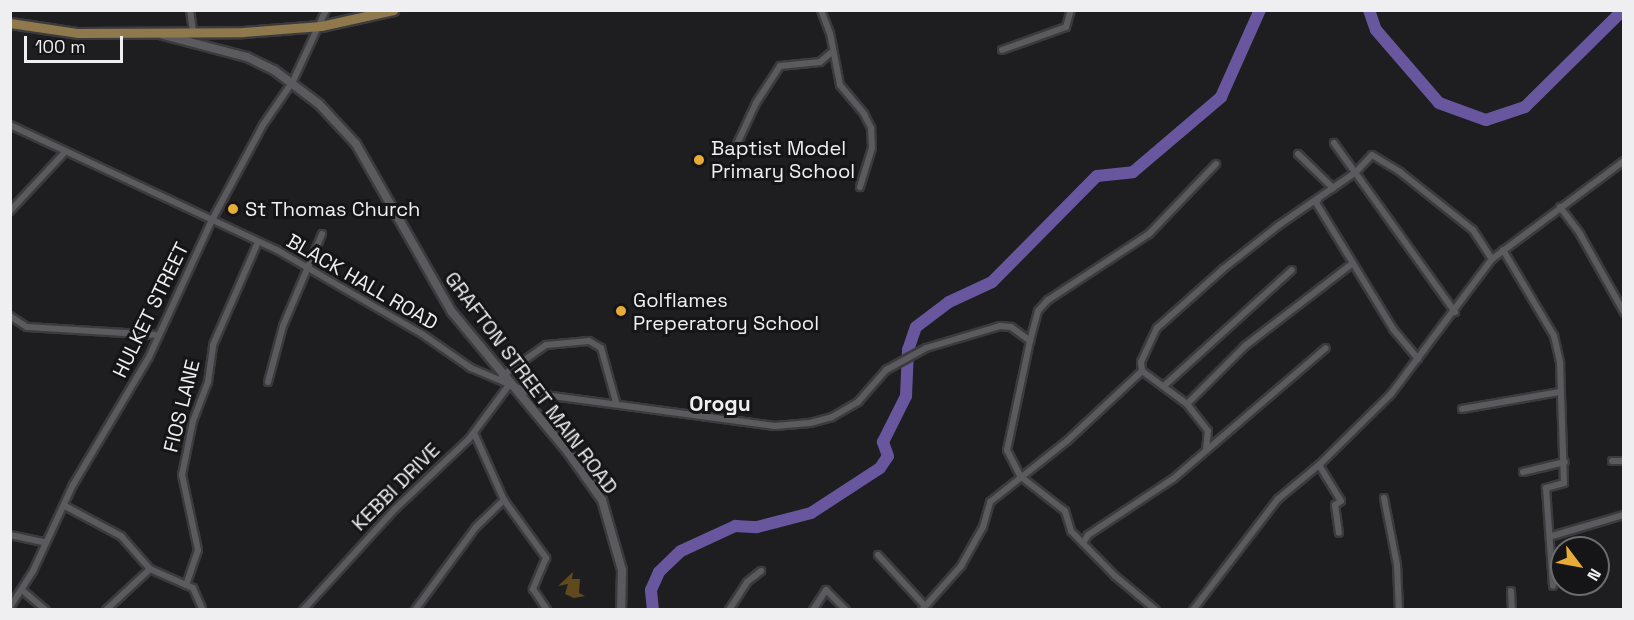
<!DOCTYPE html>
<style>
body{margin:0}
#map{position:relative;width:1634px;height:620px;overflow:hidden;background:#1e1e21;font-family:"Space Grotesk",sans-serif}
div>[style]{position:absolute}
[style*='--x']{left:calc(var(--x)*1px);top:calc(var(--y)*1px);width:calc(var(--w)*1px);rotate:calc(var(--a)*1deg)}
.forest>*{inset:0;background:#60491d}
.river>*{height:12px;margin:-6px;padding:0 6px;transform-origin:6px;border-radius:6px;background:#68579f}
.roads{filter:drop-shadow(2px 0 #3b3b3e) drop-shadow(-2px 0 #3b3b3e) drop-shadow(0 2px #3b3b3e) drop-shadow(0 -2px #3b3b3e)}
.minor>*{height:6px;margin:-3px;padding:0 3px;transform-origin:3px;border-radius:3px;background:#5b5a5e}
.tertiary>*{height:8px;margin:-4px;padding:0 4px;transform-origin:4px;border-radius:4px;background:#5b5a5e}
.primary>*{height:9px;margin:-4.5px;padding:0 4.5px;transform-origin:4.5px;border-radius:4.5px;background:#90784d}
.dots>*{width:16px;height:16px;translate:-50% -50%;box-sizing:border-box;border:3px solid #151518;border-radius:50%}
span{translate:-50% -50%;white-space:nowrap;text-align:center;line-height:1.15;-webkit-text-stroke:6px #151518;paint-order:stroke}
.poi-label{font-size:20px;color:#efeff1}
.left{translate:0 -50%;text-align:left}
.street-label{font-size:20px;color:#efeff1}
.neighbourhood-label{font-size:21px;color:#efeff1;font-weight:700}
.frame{position:absolute;inset:0;border:12px solid #efeff1;pointer-events:none}
.north{position:absolute;left:1550px;top:536px;width:60px;height:60px;box-sizing:border-box;background:#151518;border:2px solid #6c6c6f;border-radius:50%;rotate:122deg;font-size:16px;font-weight:700;line-height:24px;text-align:center;color:#efeff1}
.north::after{content:'';display:block;margin:auto;width:21px;height:27px;background:#e7ac36;clip-path:polygon(50% 0,100% 100%,50% 72%,0 100%)}
.scale{position:absolute;left:24px;top:36px;width:99px;height:27px;box-sizing:border-box;border:3px solid #efeff1;border-top:0;padding-left:8px;font-size:18px;line-height:21px;white-space:nowrap;color:#efeff1;-webkit-text-stroke:4px #151518;paint-order:stroke}
</style>
<div id="map">
<div class="forest">
<div style="clip-path:polygon(573px 572px,572px 579px,580px 579px,579px 593px,585px 596px,574px 598px,565px 594px,568px 584px,558px 586px)"></div>
</div>
<div class="river">
<div style="--x:1369;--y:10;--w:21;--a:71"></div>
<div style="--x:1376;--y:30;--w:96;--a:49.2"></div>
<div style="--x:1439;--y:103;--w:50;--a:19.9"></div>
<div style="--x:1486;--y:120;--w:41;--a:-18.4"></div>
<div style="--x:1525;--y:107;--w:138;--a:-44.7"></div>
<div style="--x:653;--y:610;--w:20;--a:-96"></div>
<div style="--x:651;--y:590;--w:20;--a:-66"></div>
<div style="--x:659;--y:572;--w:30;--a:-44"></div>
<div style="--x:681;--y:551;--w:60;--a:-24.8"></div>
<div style="--x:735;--y:526;--w:22;--a:3"></div>
<div style="--x:757;--y:527;--w:56;--a:-14.5"></div>
<div style="--x:811;--y:513;--w:82;--a:-33.1"></div>
<div style="--x:880;--y:468;--w:14;--a:-56"></div>
<div style="--x:888;--y:456;--w:15;--a:-110"></div>
<div style="--x:883;--y:442;--w:51;--a:-63.4"></div>
<div style="--x:906;--y:396;--w:46;--a:-87.5"></div>
<div style="--x:908;--y:350;--w:24;--a:-71"></div>
<div style="--x:916;--y:327;--w:41;--a:-37.1"></div>
<div style="--x:949;--y:302;--w:47;--a:-24.9"></div>
<div style="--x:992;--y:282;--w:149;--a:-45.3"></div>
<div style="--x:1097;--y:176;--w:36;--a:-6"></div>
<div style="--x:1133;--y:172;--w:116;--a:-40.4"></div>
<div style="--x:1221;--y:97;--w:95;--a:-65.9"></div>
</div>
<div class="roads">
<div class="minor">
<div style="--x:190;--y:10;--w:22;--a:82"></div>
<div style="--x:821;--y:10;--w:25;--a:69"></div>
<div style="--x:830;--y:33;--w:53;--a:79.1"></div>
<div style="--x:840;--y:85;--w:38;--a:50"></div>
<div style="--x:864;--y:114;--w:16;--a:63"></div>
<div style="--x:871;--y:128;--w:20;--a:87"></div>
<div style="--x:872;--y:148;--w:41;--a:107.1"></div>
<div style="--x:1002;--y:50;--w:68;--a:-19.8"></div>
<div style="--x:1066;--y:27;--w:18;--a:-74"></div>
<div style="--x:10;--y:125;--w:295;--a:25.1"></div>
<div style="--x:277;--y:250;--w:168;--a:30.1"></div>
<div style="--x:422;--y:334;--w:60;--a:34.8"></div>
<div style="--x:471;--y:368;--w:64;--a:23"></div>
<div style="--x:530;--y:393;--w:247;--a:7.7"></div>
<div style="--x:775;--y:426;--w:35;--a:-5"></div>
<div style="--x:810;--y:423;--w:23;--a:-15"></div>
<div style="--x:832;--y:417;--w:30;--a:-30"></div>
<div style="--x:858;--y:402;--w:43;--a:-48.8"></div>
<div style="--x:886;--y:370;--w:46;--a:-28.8"></div>
<div style="--x:926;--y:348;--w:77;--a:-16.6"></div>
<div style="--x:1000;--y:326;--w:11;--a:5"></div>
<div style="--x:1011;--y:327;--w:24;--a:36"></div>
<div style="--x:1030;--y:341;--w:111;--a:101.9"></div>
<div style="--x:1007;--y:450;--w:29;--a:63"></div>
<div style="--x:1020;--y:476;--w:57;--a:37.9"></div>
<div style="--x:1065;--y:511;--w:21;--a:73"></div>
<div style="--x:1071;--y:531;--w:63;--a:45.6"></div>
<div style="--x:1115;--y:576;--w:53;--a:39.7"></div>
<div style="--x:1334;--y:143;--w:208;--a:54.4"></div>
<div style="--x:737;--y:144;--w:45;--a:-65.1"></div>
<div style="--x:756;--y:103;--w:44;--a:-57"></div>
<div style="--x:780;--y:66;--w:40;--a:-5.7"></div>
<div style="--x:820;--y:62;--w:17;--a:-40"></div>
<div style="--x:1298;--y:154;--w:49;--a:44.2"></div>
<div style="--x:1318;--y:200;--w:3;--a:162"></div>
<div style="--x:1315;--y:201;--w:150;--a:58.6"></div>
<div style="--x:1393;--y:329;--w:39;--a:50"></div>
<div style="--x:1560;--y:207;--w:34;--a:53"></div>
<div style="--x:1580;--y:234;--w:90;--a:60.6"></div>
<div style="--x:10;--y:211;--w:81;--a:-47"></div>
<div style="--x:1503;--y:250;--w:100;--a:59.3"></div>
<div style="--x:1554;--y:336;--w:28;--a:77"></div>
<div style="--x:1560;--y:363;--w:120;--a:88.1"></div>
<div style="--x:1564;--y:483;--w:19;--a:164"></div>
<div style="--x:1546;--y:488;--w:98;--a:85.9"></div>
<div style="--x:10;--y:316;--w:20;--a:33"></div>
<div style="--x:27;--y:327;--w:131;--a:3.5"></div>
<div style="--x:1030;--y:341;--w:31;--a:-75"></div>
<div style="--x:1038;--y:311;--w:15;--a:-48"></div>
<div style="--x:1048;--y:300;--w:121;--a:-33.2"></div>
<div style="--x:1149;--y:234;--w:97;--a:-46.3"></div>
<div style="--x:502;--y:376;--w:54;--a:-35.2"></div>
<div style="--x:546;--y:345;--w:43;--a:-5.3"></div>
<div style="--x:589;--y:341;--w:14;--a:30"></div>
<div style="--x:601;--y:348;--w:56;--a:74.5"></div>
<div style="--x:268;--y:382;--w:58;--a:-75"></div>
<div style="--x:283;--y:326;--w:100;--a:-67"></div>
<div style="--x:1165;--y:385;--w:171;--a:-42.2"></div>
<div style="--x:1187;--y:404;--w:82;--a:-45"></div>
<div style="--x:1245;--y:346;--w:136;--a:-37.5"></div>
<div style="--x:1462;--y:409;--w:98;--a:-9.9"></div>
<div style="--x:474;--y:433;--w:73;--a:65.9"></div>
<div style="--x:504;--y:500;--w:72;--a:54.1"></div>
<div style="--x:546;--y:558;--w:34;--a:113"></div>
<div style="--x:533;--y:589;--w:25;--a:56"></div>
<div style="--x:1206;--y:450;--w:19;--a:-84"></div>
<div style="--x:1208;--y:431;--w:34;--a:-128"></div>
<div style="--x:1187;--y:404;--w:56;--a:-143.7"></div>
<div style="--x:1142;--y:371;--w:9;--a:-96"></div>
<div style="--x:1141;--y:362;--w:38;--a:-65"></div>
<div style="--x:1157;--y:328;--w:89;--a:-41.8"></div>
<div style="--x:1223;--y:269;--w:71;--a:-38.2"></div>
<div style="--x:1279;--y:225;--w:93;--a:-34.5"></div>
<div style="--x:1356;--y:172;--w:23;--a:-47"></div>
<div style="--x:1372;--y:155;--w:33;--a:31"></div>
<div style="--x:1400;--y:172;--w:93;--a:38.5"></div>
<div style="--x:1473;--y:230;--w:35;--a:57"></div>
<div style="--x:1612;--y:461;--w:12;--a:0"></div>
<div style="--x:1319;--y:465;--w:42;--a:58.6"></div>
<div style="--x:1341;--y:501;--w:7;--a:146"></div>
<div style="--x:1335;--y:505;--w:28;--a:82"></div>
<div style="--x:1523;--y:472;--w:43;--a:-13.4"></div>
<div style="--x:1384;--y:498;--w:68;--a:79"></div>
<div style="--x:1397;--y:565;--w:45;--a:87.5"></div>
<div style="--x:65;--y:506;--w:64;--a:28.2"></div>
<div style="--x:121;--y:536;--w:44;--a:48.7"></div>
<div style="--x:150;--y:569;--w:47;--a:23.8"></div>
<div style="--x:193;--y:588;--w:22;--a:66"></div>
<div style="--x:10;--y:535;--w:35;--a:12"></div>
<div style="--x:1552;--y:536;--w:75;--a:-16.3"></div>
<div style="--x:1083;--y:543;--w:9;--a:-58"></div>
<div style="--x:1088;--y:535;--w:102;--a:-33.4"></div>
<div style="--x:1173;--y:479;--w:201;--a:-40.6"></div>
<div style="--x:878;--y:555;--w:69;--a:47.3"></div>
<div style="--x:186;--y:585;--w:37;--a:-71"></div>
<div style="--x:198;--y:550;--w:77;--a:-102"></div>
<div style="--x:182;--y:475;--w:55;--a:-78.5"></div>
<div style="--x:193;--y:421;--w:42;--a:-69"></div>
<div style="--x:208;--y:382;--w:37;--a:-82"></div>
<div style="--x:213;--y:345;--w:112;--a:-66.4"></div>
<div style="--x:22;--y:590;--w:31;--a:40"></div>
<div style="--x:1511;--y:591;--w:19;--a:87"></div>
<div style="--x:10;--y:607;--w:43;--a:-57.4"></div>
<div style="--x:33;--y:571;--w:95;--a:-65.1"></div>
<div style="--x:73;--y:485;--w:149;--a:-59.3"></div>
<div style="--x:149;--y:357;--w:151;--a:-65.3"></div>
<div style="--x:212;--y:220;--w:108;--a:-61.8"></div>
<div style="--x:263;--y:125;--w:53;--a:-55.7"></div>
<div style="--x:293;--y:81;--w:78;--a:-65.1"></div>
<div style="--x:106;--y:610;--w:60;--a:-43"></div>
<div style="--x:303;--y:610;--w:137;--a:-47.7"></div>
<div style="--x:395;--y:509;--w:102;--a:-43.4"></div>
<div style="--x:469;--y:439;--w:67;--a:-53.5"></div>
<div style="--x:415;--y:610;--w:103;--a:-53.7"></div>
<div style="--x:476;--y:527;--w:39;--a:-44"></div>
<div style="--x:729;--y:610;--w:33;--a:-57"></div>
<div style="--x:747;--y:582;--w:18;--a:-38"></div>
<div style="--x:813;--y:610;--w:24;--a:-57"></div>
<div style="--x:826;--y:590;--w:28;--a:45"></div>
<div style="--x:922;--y:610;--w:59;--a:-48.4"></div>
<div style="--x:961;--y:566;--w:45;--a:-60.6"></div>
<div style="--x:983;--y:527;--w:26;--a:-74"></div>
<div style="--x:990;--y:502;--w:98;--a:-38.4"></div>
<div style="--x:1067;--y:441;--w:103;--a:-43"></div>
<div style="--x:1193;--y:610;--w:140;--a:-52.6"></div>
<div style="--x:1278;--y:499;--w:53;--a:-39.7"></div>
<div style="--x:1319;--y:465;--w:101;--a:-44.6"></div>
<div style="--x:1391;--y:394;--w:169;--a:-53.2"></div>
<div style="--x:1492;--y:259;--w:164;--a:-36.6"></div>
</div>
<div class="tertiary">
<div style="--x:163;--y:35;--w:87;--a:14.7"></div>
<div style="--x:247;--y:57;--w:30;--a:26"></div>
<div style="--x:274;--y:70;--w:56;--a:37.1"></div>
<div style="--x:319;--y:104;--w:54;--a:47.2"></div>
<div style="--x:356;--y:144;--w:193;--a:60.3"></div>
<div style="--x:452;--y:312;--w:180;--a:50.4"></div>
<div style="--x:567;--y:451;--w:60;--a:54.5"></div>
<div style="--x:602;--y:500;--w:73;--a:74.1"></div>
<div style="--x:622;--y:570;--w:40;--a:91.4"></div>
</div>
<div class="primary">
<div style="--x:10;--y:23;--w:69;--a:8.4"></div>
<div style="--x:78;--y:33;--w:165;--a:-0.3"></div>
<div style="--x:243;--y:32;--w:78;--a:-4.4"></div>
<div style="--x:321;--y:26;--w:74;--a:-12.5"></div>
</div>
</div>
<div class="dots">
<div style="left:699px;top:160px;background:#e7ac36"></div>
<div style="left:233px;top:209px;background:#e7ac36"></div>
<div style="left:621px;top:311px;background:#e7ac36"></div>
</div>
<div class="poi-label">
<span class="left" style="left:711px;top:160px">Baptist Model<br>Primary School</span>
<span class="left" style="left:245px;top:209px">St Thomas Church</span>
<span class="left" style="left:633px;top:312px">Golflames<br>Preperatory School</span>
</div>
<div class="street-label">
<span style="left:362px;top:282px;rotate:30deg">BLACK HALL ROAD</span>
<span style="left:151px;top:310px;rotate:-64deg">HULKET STREET</span>
<span style="left:531px;top:383px;rotate:53deg">GRAFTON STREET MAIN ROAD</span>
<span style="left:182px;top:406px;rotate:-76deg">FIOS LANE</span>
<span style="left:396px;top:487px;rotate:-45deg">KEBBI DRIVE</span>
</div>
<div class="neighbourhood-label">
<span style="left:720px;top:404px">Orogu</span>
</div>
<div class="frame"></div>
<div class="north">N</div>
<div class="scale">100 m</div>
</div>
